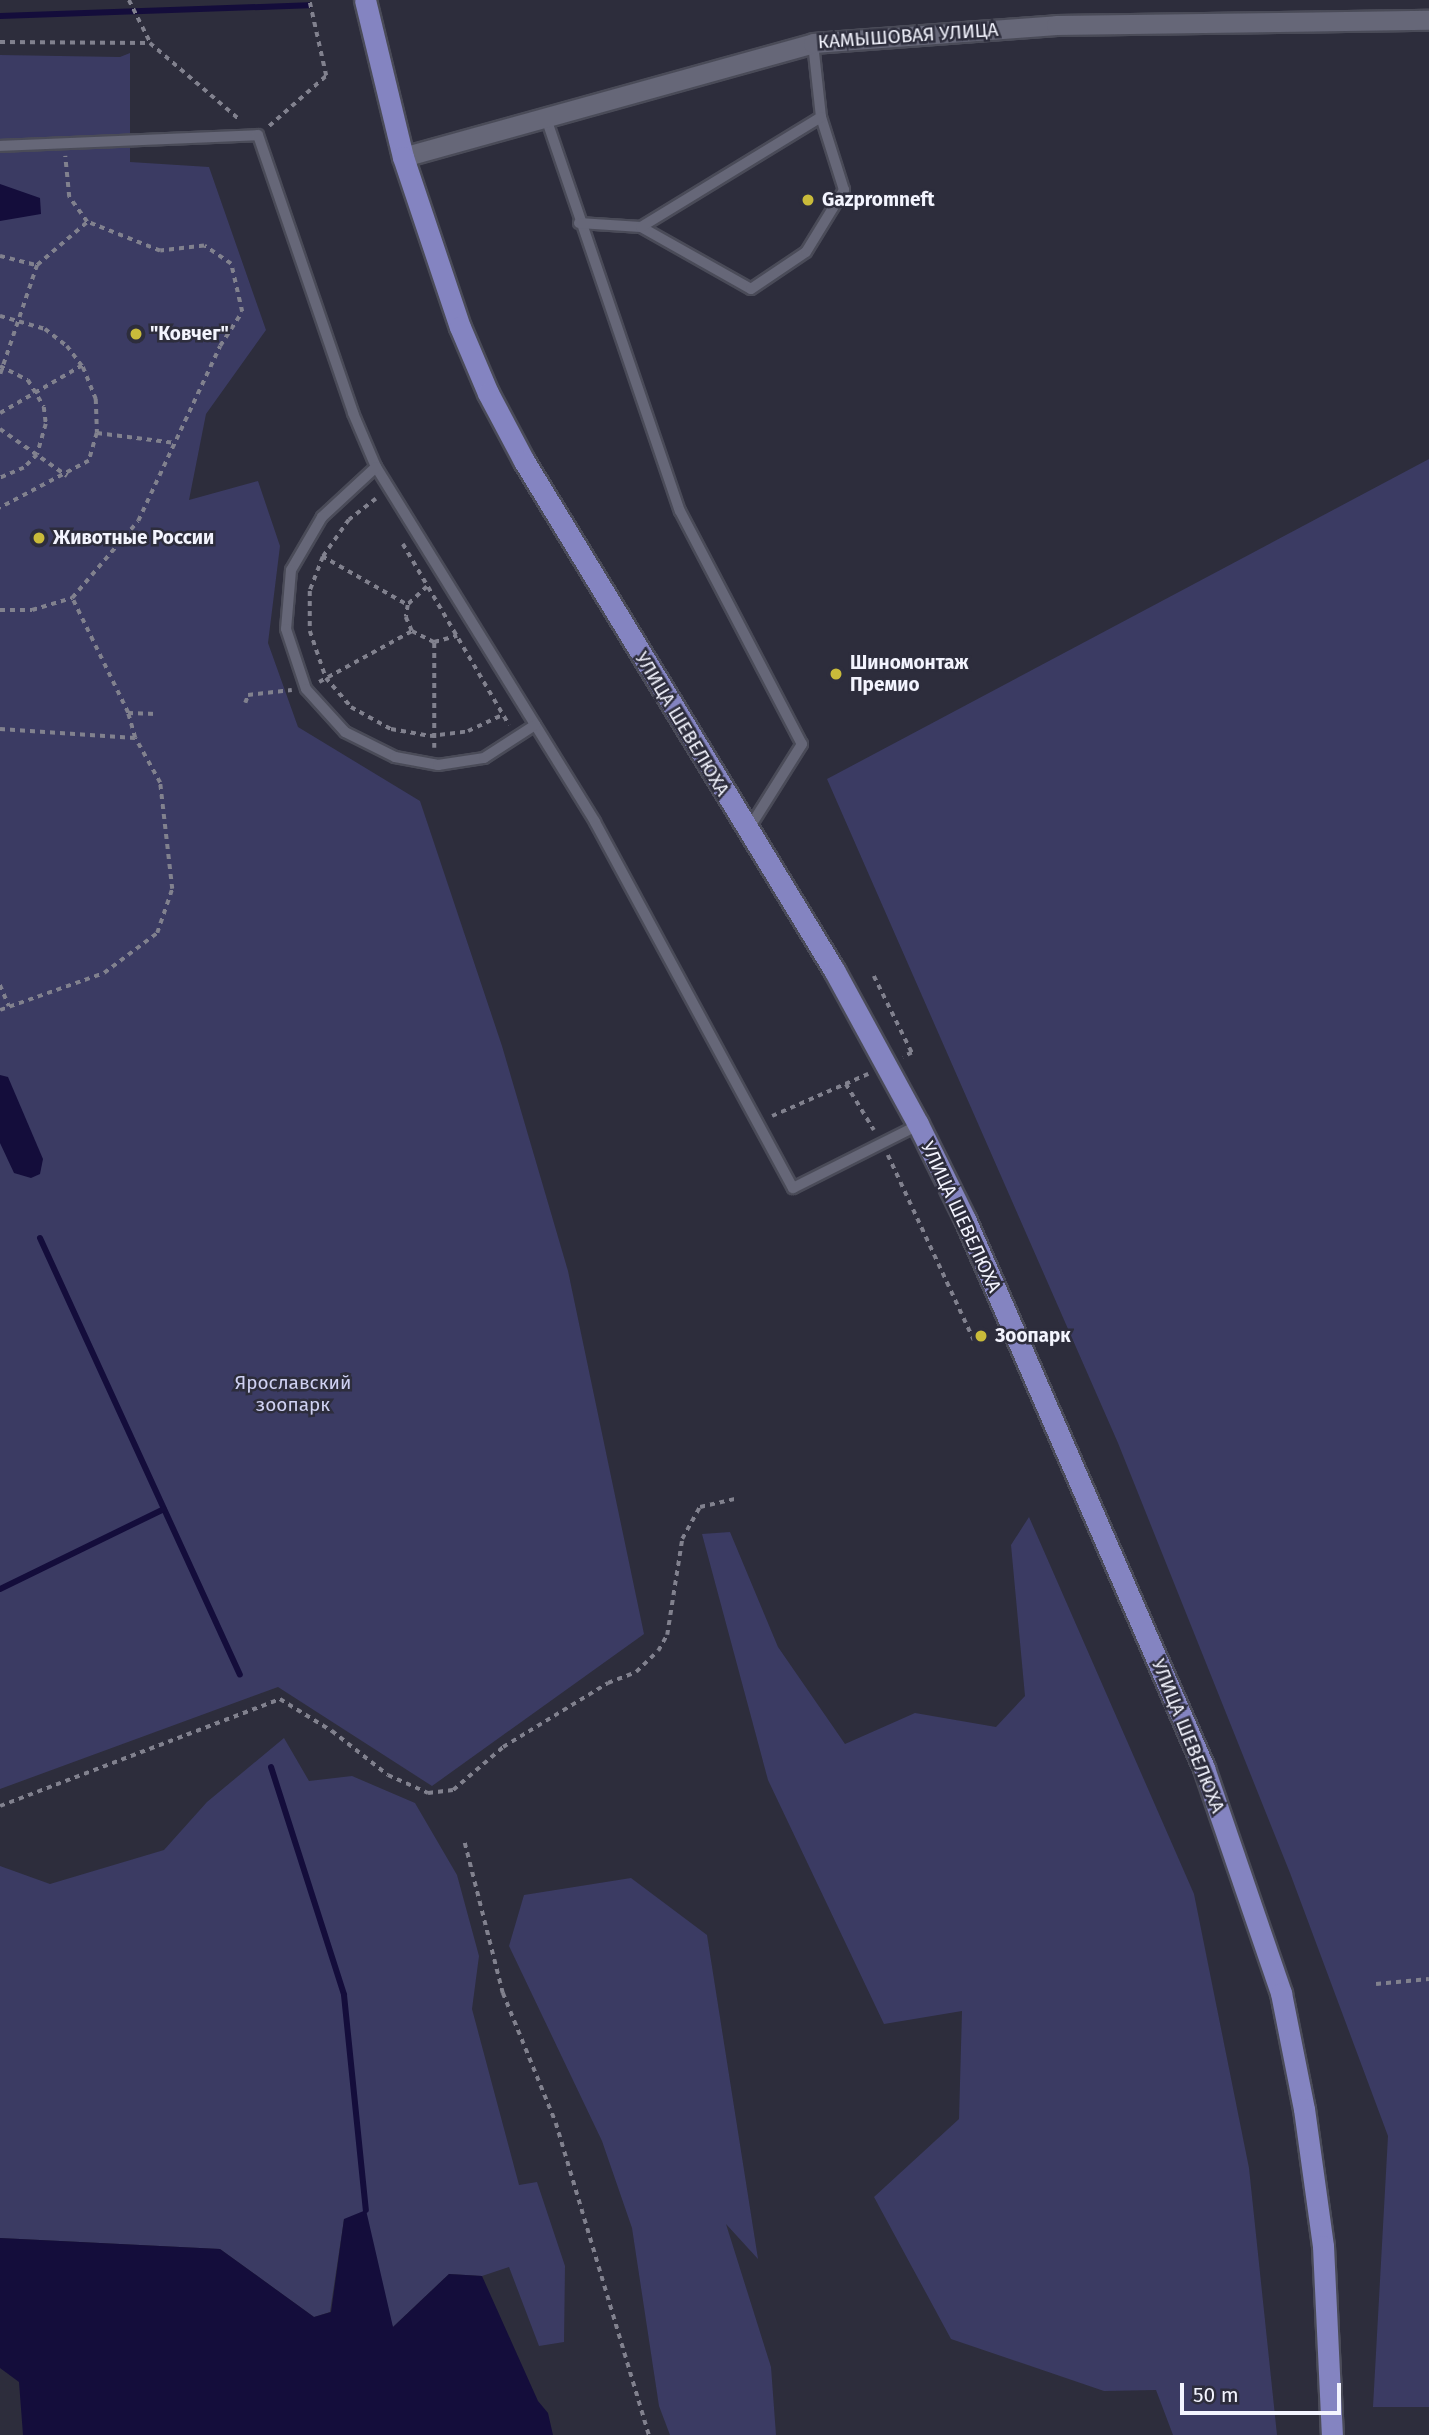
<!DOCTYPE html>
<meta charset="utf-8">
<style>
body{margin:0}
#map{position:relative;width:1429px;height:2435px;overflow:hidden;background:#2d2d3c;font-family:"Fira Sans",sans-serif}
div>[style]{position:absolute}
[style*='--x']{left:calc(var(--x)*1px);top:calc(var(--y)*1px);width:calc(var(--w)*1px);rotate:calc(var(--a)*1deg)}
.green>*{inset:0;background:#3b3b63}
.water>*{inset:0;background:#140d3b}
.stream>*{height:6px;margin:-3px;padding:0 3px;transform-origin:3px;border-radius:3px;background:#140d3b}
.path>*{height:3.5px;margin-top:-1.75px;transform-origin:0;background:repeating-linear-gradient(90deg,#81818e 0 5px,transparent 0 10px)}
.roads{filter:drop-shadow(2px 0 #4a4b58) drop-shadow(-2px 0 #4a4b58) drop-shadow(0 2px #4a4b58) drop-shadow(0 -2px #4a4b58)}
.lane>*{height:10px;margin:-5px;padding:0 5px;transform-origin:5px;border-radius:5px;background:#666778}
.street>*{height:19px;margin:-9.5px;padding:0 9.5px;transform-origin:9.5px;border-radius:9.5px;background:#666778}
.primary>*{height:21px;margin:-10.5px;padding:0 10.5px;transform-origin:10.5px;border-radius:10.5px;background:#8484c1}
.dots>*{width:19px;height:19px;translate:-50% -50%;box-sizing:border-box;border:4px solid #2d2d3c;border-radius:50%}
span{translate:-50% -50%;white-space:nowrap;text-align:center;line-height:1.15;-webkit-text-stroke:5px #2d2d3c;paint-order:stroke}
.street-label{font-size:19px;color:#f3f4fe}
.poi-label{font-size:19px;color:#f3f4fe;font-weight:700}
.left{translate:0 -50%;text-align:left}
.park-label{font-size:19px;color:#cfd1f2}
.scale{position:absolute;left:1180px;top:2383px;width:161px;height:32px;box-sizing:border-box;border:4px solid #f3f4fe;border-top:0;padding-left:9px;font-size:21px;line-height:24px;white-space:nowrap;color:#f3f4fe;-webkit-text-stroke:5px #2d2d3c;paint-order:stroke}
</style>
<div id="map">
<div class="green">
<div style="clip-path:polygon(130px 53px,130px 162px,209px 167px,266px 330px,206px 414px,189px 500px,258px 481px,280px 546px,268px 643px,298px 727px,420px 801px,502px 1046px,568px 1271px,644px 1634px,432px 1786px,278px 1687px,0 1789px,0 55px,120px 57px)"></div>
<div style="clip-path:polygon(1429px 459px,1429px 2407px,1373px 2407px,1388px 2136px,1290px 1873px,1118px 1443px,827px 779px)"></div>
<div style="clip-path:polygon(1029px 1517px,1194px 1894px,1249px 2168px,1277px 2435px,1173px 2435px,1156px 2390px,1104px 2391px,951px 2339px,874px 2197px,959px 2119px,962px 2011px,884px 2024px,768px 1780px,702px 1534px,730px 1532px,778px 1647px,845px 1744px,915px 1713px,996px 1727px,1025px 1696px,1011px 1545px)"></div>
<div style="clip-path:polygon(284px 1738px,309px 1781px,352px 1776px,415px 1803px,457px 1875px,479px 1956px,472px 2009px,519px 2185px,537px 2182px,565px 2266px,564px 2342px,539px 2346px,509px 2267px,482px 2276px,449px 2274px,393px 2327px,344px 2219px,330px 2312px,314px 2317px,220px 2249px,0 2238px,0 1866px,50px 1884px,164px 1850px,207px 1802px)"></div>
<div style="clip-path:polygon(631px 1878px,707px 1935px,758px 2259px,726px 2224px,771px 2367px,776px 2435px,670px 2435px,659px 2406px,632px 2228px,602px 2141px,509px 1946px,524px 1895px)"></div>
</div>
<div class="water">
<div style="clip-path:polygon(0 184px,40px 198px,41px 214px,0 221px)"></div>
<div style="clip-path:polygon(0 1075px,8px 1077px,43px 1159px,40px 1174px,31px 1178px,14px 1173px,0 1143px)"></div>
<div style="clip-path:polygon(366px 2210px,393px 2327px,449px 2274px,482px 2276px,538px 2401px,548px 2413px,553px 2435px,23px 2435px,19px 2382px,0 2368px,0 2238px,220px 2249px,314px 2317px,331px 2312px,344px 2219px)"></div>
</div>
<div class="stream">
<div style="--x:0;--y:16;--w:309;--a:-2"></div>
<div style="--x:40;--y:1238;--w:480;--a:65.4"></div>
<div style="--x:0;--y:1589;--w:182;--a:-26"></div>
<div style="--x:271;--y:1767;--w:239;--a:72.2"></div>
<div style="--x:344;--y:1995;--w:216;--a:84.2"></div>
</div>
<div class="path">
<div style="--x:129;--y:0;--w:47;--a:63.4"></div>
<div style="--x:0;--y:42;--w:150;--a:0.4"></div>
<div style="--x:150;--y:43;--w:117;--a:40.5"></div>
<div style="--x:269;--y:126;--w:76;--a:-41.3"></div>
<div style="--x:326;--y:76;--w:78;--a:-102.6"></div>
<div style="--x:0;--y:256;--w:38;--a:14"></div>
<div style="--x:37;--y:265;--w:66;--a:-40.7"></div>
<div style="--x:0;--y:316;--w:47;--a:16.1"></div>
<div style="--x:45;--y:329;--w:28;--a:38"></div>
<div style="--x:67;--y:346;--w:26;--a:53"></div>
<div style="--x:83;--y:367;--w:35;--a:68"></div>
<div style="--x:96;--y:399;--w:34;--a:88"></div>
<div style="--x:97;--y:433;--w:29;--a:106"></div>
<div style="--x:89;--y:461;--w:101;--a:152.2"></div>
<div style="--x:0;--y:366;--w:31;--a:27"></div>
<div style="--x:28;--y:380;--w:31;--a:59"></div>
<div style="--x:44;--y:407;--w:17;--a:83"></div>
<div style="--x:46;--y:424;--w:32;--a:106"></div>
<div style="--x:37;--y:455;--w:18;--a:135"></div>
<div style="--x:24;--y:468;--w:26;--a:157"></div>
<div style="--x:0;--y:374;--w:115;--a:-71.3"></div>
<div style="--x:0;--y:413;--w:99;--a:-30.2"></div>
<div style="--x:0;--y:429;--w:82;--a:35"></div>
<div style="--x:97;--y:433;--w:79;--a:7.3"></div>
<div style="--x:376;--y:499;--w:34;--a:142"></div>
<div style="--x:349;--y:520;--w:45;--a:125.1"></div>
<div style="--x:323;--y:557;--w:36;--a:111"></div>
<div style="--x:310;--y:591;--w:40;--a:90"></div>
<div style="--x:310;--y:631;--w:50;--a:71.2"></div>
<div style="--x:326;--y:678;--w:38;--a:49"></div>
<div style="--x:351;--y:707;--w:46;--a:28.8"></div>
<div style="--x:391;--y:729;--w:40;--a:10"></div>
<div style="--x:430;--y:736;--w:38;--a:-7"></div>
<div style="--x:468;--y:731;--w:38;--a:-25"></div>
<div style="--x:403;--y:544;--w:210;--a:59.6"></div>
<div style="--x:322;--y:556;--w:99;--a:29.7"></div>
<div style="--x:427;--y:587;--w:26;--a:137"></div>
<div style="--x:408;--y:605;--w:12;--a:99"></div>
<div style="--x:406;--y:617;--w:15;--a:67"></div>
<div style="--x:412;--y:631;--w:25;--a:27"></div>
<div style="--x:434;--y:642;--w:24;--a:-15"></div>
<div style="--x:0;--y:610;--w:32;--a:0"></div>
<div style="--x:32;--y:610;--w:42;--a:-16.7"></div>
<div style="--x:319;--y:682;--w:106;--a:-28.7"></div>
<div style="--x:245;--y:703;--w:9;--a:-69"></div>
<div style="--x:248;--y:695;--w:44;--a:-6.5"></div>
<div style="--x:128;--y:713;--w:29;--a:2"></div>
<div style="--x:0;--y:729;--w:135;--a:3.8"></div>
<div style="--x:434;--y:748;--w:106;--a:-90"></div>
<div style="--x:874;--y:976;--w:86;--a:63.7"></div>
<div style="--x:912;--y:1053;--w:10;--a:156"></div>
<div style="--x:0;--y:985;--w:23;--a:67"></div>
<div style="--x:0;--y:1010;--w:110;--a:-19.6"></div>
<div style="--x:104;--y:973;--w:66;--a:-37"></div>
<div style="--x:157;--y:933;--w:46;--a:-71.2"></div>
<div style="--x:172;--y:889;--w:107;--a:-96.5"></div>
<div style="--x:160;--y:783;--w:51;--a:-119.1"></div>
<div style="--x:135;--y:738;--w:26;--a:-106"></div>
<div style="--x:128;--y:713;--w:128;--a:-116"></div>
<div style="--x:72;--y:598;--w:101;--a:-49.4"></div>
<div style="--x:138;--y:521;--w:193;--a:-64.9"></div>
<div style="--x:220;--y:346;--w:40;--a:-57.1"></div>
<div style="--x:242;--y:312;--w:49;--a:-102.9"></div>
<div style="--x:231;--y:264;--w:32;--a:-146"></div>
<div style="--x:204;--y:246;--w:44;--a:173.5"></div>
<div style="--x:160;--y:251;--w:79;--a:-158.3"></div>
<div style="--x:87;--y:222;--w:31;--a:-126"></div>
<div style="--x:69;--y:197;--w:41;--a:-95.6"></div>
<div style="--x:846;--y:1084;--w:54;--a:58.7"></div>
<div style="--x:772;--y:1116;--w:105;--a:-23.6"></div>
<div style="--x:888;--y:1155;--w:204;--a:65.1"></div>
<div style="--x:0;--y:1806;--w:300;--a:-20.9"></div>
<div style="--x:280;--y:1699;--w:61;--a:31.6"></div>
<div style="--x:332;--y:1731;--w:71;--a:38.2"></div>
<div style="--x:388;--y:1775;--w:44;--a:24.2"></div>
<div style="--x:428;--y:1793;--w:25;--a:-7"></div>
<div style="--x:453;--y:1790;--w:66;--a:-40.7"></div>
<div style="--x:503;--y:1747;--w:123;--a:-31.4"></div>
<div style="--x:608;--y:1683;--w:30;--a:-21"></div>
<div style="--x:636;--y:1672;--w:30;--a:-44"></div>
<div style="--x:658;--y:1651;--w:18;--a:-61"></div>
<div style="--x:667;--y:1635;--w:97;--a:-81.1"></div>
<div style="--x:682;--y:1539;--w:37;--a:-61"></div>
<div style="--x:700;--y:1507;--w:36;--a:-13"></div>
<div style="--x:465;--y:1843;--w:155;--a:75.8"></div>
<div style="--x:503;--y:1993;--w:140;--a:67.8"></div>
<div style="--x:556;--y:2123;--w:326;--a:73.4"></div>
<div style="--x:1376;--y:1984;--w:53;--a:-5.4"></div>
</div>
<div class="roads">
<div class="lane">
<div style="--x:546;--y:118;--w:415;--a:71.2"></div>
<div style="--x:680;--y:511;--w:263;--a:62.4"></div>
<div style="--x:802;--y:744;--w:102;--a:122.1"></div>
<div style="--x:0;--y:146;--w:258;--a:-2.4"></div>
<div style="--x:258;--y:135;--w:294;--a:71.1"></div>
<div style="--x:353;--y:413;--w:59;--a:66.9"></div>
<div style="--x:376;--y:467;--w:417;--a:58.3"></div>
<div style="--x:595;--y:822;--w:416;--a:61.6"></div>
<div style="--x:793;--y:1188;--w:140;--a:-26.7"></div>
<div style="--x:579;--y:223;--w:62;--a:3.7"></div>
<div style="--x:641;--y:227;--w:126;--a:29.4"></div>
<div style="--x:751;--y:289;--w:66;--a:-33.9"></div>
<div style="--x:806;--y:252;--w:73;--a:-58.5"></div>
<div style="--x:844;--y:190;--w:77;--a:-107.5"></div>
<div style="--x:821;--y:117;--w:74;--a:-96.2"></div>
<div style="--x:641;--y:227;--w:211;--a:-31.4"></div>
<div style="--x:376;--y:467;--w:74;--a:137.2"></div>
<div style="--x:322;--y:517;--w:61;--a:120.3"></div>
<div style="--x:291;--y:570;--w:59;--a:94.8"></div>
<div style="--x:286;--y:629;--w:63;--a:71.6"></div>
<div style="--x:306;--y:689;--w:58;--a:47.8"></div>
<div style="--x:345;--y:732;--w:56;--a:26.6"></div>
<div style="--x:395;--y:757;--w:44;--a:10.5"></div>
<div style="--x:438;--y:765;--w:47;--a:-8.7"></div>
<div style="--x:484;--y:758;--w:61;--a:-32.9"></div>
</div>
<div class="street">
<div style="--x:403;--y:157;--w:426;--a:-15.5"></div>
<div style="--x:813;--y:43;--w:244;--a:-4.2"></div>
<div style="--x:1056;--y:25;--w:373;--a:-0.8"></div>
</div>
<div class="primary">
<div style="--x:365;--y:0;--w:162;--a:76.4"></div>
<div style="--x:403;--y:157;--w:179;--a:71.5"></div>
<div style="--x:460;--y:327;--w:72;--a:67"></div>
<div style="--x:488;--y:393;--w:77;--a:62.1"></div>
<div style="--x:524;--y:461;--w:596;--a:58.66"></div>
<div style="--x:834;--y:970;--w:175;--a:61.4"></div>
<div style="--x:918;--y:1124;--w:106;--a:63.7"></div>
<div style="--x:965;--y:1219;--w:599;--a:66.47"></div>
<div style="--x:1204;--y:1768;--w:238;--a:71.1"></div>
<div style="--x:1281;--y:1993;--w:118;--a:78.8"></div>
<div style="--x:1304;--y:2109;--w:138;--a:82.1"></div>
<div style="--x:1323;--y:2246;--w:189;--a:87.3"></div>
</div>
</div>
<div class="dots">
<div style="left:808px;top:200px;background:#c9bb3a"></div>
<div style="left:136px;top:334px;background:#c9bb3a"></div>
<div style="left:39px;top:538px;background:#c9bb3a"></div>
<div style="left:836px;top:674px;background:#c9bb3a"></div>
<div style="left:981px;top:1336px;background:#c9bb3a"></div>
</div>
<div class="street-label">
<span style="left:908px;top:36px;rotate:-4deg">КАМЫШОВАЯ УЛИЦА</span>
<span style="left:682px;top:724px;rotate:59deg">УЛИЦА ШЕВЕЛЮХА</span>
<span style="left:961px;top:1217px;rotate:65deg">УЛИЦА ШЕВЕЛЮХА</span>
<span style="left:1188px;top:1736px;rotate:68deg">УЛИЦА ШЕВЕЛЮХА</span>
</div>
<div class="poi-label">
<span class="left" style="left:822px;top:200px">Gazpromneft</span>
<span class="left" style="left:150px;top:334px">"Ковчег"</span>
<span class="left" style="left:53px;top:538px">Животные России</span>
<span class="left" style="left:850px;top:674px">Шиномонтаж<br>Премио</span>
<span class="left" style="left:995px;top:1336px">Зоопарк</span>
</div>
<div class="park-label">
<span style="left:293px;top:1394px">Ярославский<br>зоопарк</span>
</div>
<div class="scale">50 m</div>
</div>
